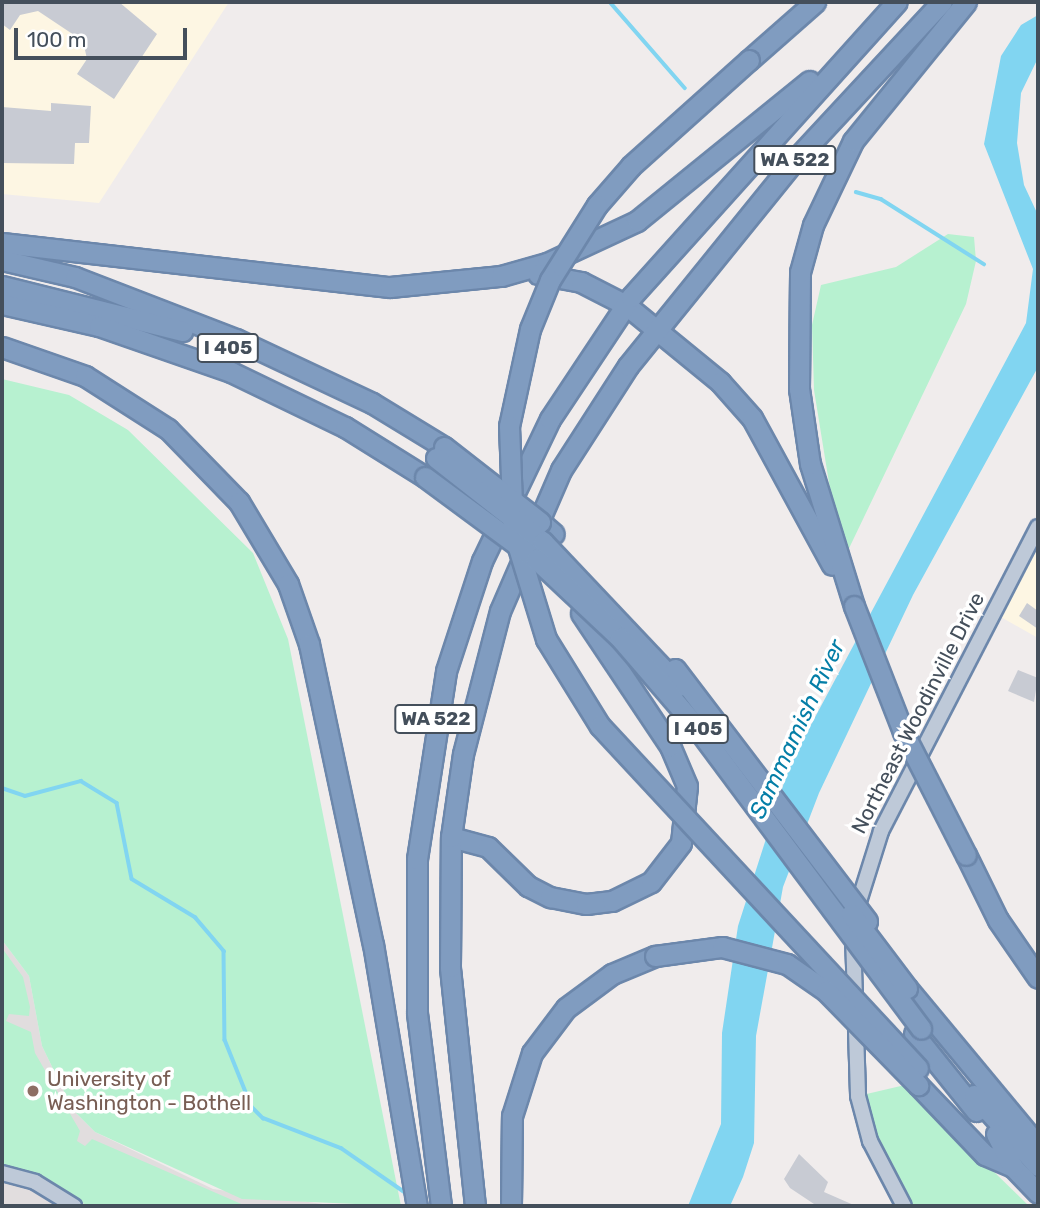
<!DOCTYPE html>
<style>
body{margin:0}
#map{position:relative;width:1040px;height:1208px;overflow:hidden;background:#f0ecec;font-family:Rubik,sans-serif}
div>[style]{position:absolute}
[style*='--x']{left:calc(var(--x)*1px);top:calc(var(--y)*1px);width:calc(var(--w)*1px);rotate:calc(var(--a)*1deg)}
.commercial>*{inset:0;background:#fdf6e3}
.education>*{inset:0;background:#e1ddde}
.green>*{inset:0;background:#b7f1d0}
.water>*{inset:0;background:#81d5f1}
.stream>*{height:3.5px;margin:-1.75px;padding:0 1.75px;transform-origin:1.75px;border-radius:1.75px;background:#81d5f1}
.building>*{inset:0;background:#c8cbd3}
.roads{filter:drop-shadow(2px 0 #6c87ab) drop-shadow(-2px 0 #6c87ab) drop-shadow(0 2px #6c87ab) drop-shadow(0 -2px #6c87ab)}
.secondary>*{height:14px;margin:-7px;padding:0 7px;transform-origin:7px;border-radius:7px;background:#bec9d8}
.highway>*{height:19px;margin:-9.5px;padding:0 9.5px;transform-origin:9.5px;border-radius:9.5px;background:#809cc0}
.bridges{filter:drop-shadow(2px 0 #6c87ab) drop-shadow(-2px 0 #6c87ab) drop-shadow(0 2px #6c87ab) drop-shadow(0 -2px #6c87ab)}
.highway-bridge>*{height:19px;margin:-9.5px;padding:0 9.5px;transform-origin:9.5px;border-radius:9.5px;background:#809cc0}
.dots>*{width:19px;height:19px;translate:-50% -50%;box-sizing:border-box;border:4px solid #fff;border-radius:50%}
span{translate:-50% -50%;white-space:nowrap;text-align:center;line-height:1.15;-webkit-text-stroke:7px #fff;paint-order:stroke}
.shield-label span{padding:2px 5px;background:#fff;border:2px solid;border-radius:5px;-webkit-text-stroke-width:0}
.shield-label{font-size:19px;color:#444f5b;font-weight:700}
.street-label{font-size:21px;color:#444f5b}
.education-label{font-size:21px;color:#785e54}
.left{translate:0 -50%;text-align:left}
.water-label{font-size:23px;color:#047ea7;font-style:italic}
.frame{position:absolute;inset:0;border:4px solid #444f5b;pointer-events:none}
.scale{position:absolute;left:14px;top:28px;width:173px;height:32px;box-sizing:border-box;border:4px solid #444f5b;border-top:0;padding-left:9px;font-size:21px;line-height:24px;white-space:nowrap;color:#444f5b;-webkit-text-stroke:5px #fff;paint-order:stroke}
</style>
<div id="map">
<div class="commercial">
<div style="clip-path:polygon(2px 2px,229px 2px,99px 203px,2px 194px)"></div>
<div style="clip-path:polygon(1038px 527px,1038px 638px,992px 612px)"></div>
</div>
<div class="education">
<div style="clip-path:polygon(2px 940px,29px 976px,42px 1046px,73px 1110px,95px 1132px,213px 1189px,337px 1206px,2px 1206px)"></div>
</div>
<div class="green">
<div style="clip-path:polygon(948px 234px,974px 237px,976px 261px,966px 304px,842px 563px,814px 390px,812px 325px,821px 285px,896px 267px)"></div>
<div style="clip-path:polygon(2px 379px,69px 395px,128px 430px,253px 553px,288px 639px,401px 1206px,242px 1199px,95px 1132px,73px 1110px,42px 1046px,29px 976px,2px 940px)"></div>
<div style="clip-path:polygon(2px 948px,23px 977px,30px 1007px,29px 1016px,9px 1014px,6px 1021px,31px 1032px,35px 1053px,80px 1131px,77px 1141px,85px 1146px,92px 1139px,246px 1206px,88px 1206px,45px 1180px,2px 1166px)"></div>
<div style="clip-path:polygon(905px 1085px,1029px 1206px,904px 1206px,858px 1096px)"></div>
</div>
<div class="water">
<div style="clip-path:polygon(1038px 15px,1038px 58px,1021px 93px,1017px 143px,1024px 185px,1038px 215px,1038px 367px,913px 595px,819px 793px,783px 887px,756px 1036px,754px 1143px,743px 1177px,730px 1206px,688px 1206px,721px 1124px,722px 1033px,738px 926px,790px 764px,1026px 323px,1033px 269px,984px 144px,1001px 56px,1021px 25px)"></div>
</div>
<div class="stream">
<div style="--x:610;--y:2;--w:114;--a:48.9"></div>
<div style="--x:856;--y:192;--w:26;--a:16"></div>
<div style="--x:881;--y:199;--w:122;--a:32.3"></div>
<div style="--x:2;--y:710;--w:29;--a:90"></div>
<div style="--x:2;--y:788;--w:24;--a:19"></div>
<div style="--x:25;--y:796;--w:58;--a:-15"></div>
<div style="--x:81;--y:781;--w:42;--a:31.4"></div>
<div style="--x:117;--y:803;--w:77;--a:78.8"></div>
<div style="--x:132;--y:879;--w:74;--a:31.1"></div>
<div style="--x:195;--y:917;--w:45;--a:49.5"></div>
<div style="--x:224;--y:951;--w:89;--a:89.4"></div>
<div style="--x:225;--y:1040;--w:72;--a:68.1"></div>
<div style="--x:252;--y:1107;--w:16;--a:45"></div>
<div style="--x:263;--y:1118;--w:84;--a:21"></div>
<div style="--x:341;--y:1148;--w:83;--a:34.7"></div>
</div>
<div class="building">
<div style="clip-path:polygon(2px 2px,119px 2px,157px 34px,114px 99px,77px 74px,87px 59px,83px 41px,38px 11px,20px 15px,10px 30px,2px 24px)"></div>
<div style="clip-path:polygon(51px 103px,91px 106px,89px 143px,75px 143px,74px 164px,2px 163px,2px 107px,51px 111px)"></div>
<div style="clip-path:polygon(1027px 603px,1038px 611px,1038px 629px,1019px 616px)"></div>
<div style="clip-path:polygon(1018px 670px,1038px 678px,1034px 702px,1008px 691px)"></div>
<div style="clip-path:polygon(799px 1154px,828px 1182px,824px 1192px,856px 1206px,817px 1206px,790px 1188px,784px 1179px)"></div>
</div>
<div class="roads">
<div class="secondary">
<div style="--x:856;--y:911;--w:84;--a:-72.6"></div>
<div style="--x:881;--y:831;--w:342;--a:-62.7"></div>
<div style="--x:853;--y:935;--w:161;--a:88.2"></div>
<div style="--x:858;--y:1096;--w:47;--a:75.1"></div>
<div style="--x:870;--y:1141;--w:73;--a:62.4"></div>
<div style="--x:2;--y:1173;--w:34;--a:15"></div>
<div style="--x:35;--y:1182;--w:46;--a:31.6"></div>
</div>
<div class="highway">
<div style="--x:749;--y:60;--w:88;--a:-41.3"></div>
<div style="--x:2;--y:243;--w:390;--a:6.5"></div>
<div style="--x:390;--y:287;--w:112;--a:-5.7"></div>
<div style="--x:501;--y:276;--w:48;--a:-15.8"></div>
<div style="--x:547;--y:263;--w:99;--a:-25"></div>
<div style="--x:637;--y:221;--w:222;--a:-39.1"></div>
<div style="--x:2;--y:260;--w:75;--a:13.1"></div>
<div style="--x:75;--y:277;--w:173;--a:21.1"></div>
<div style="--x:236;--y:339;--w:150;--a:25.2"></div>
<div style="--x:372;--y:403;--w:84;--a:31.4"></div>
<div style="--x:538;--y:274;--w:44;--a:10.5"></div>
<div style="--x:581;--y:282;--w:51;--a:27.1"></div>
<div style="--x:626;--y:305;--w:122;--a:39.3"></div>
<div style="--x:720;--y:382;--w:48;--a:48.4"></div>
<div style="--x:752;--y:418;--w:167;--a:61.4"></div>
<div style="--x:2;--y:286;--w:186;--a:14"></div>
<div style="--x:2;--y:304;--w:99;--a:12.8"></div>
<div style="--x:99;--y:326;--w:140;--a:19.2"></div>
<div style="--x:231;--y:372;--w:127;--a:25.8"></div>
<div style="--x:345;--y:427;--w:94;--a:32"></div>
<div style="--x:2;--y:347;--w:88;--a:19.3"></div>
<div style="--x:85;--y:376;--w:98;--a:32.6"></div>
<div style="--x:168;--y:429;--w:102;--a:45.8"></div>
<div style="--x:239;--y:502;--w:96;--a:59.1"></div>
<div style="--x:288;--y:584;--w:64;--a:70.7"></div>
<div style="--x:309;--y:644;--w:307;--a:78"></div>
<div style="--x:373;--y:944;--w:266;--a:80.5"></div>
<div style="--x:540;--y:522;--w:18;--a:41"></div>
<div style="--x:854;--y:606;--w:149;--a:-107.2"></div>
<div style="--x:810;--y:464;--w:76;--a:-98.3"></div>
<div style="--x:799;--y:389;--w:117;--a:-89.5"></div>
<div style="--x:800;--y:272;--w:49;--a:-74.5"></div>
<div style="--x:813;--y:225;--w:93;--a:-64.5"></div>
<div style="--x:853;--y:141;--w:179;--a:-50.9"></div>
<div style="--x:451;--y:837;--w:38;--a:15"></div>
<div style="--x:488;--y:847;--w:56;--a:44.3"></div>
<div style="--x:528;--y:886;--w:25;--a:27"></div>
<div style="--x:550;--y:897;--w:37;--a:11"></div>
<div style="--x:586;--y:904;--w:26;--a:-7"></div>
<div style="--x:612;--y:901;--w:43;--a:-26"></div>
<div style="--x:651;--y:882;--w:49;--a:-52.4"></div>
<div style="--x:681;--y:843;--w:57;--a:-84"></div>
<div style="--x:687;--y:786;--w:43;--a:-113"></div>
<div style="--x:670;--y:746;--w:160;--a:-123.8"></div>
<div style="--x:966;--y:855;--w:72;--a:63.8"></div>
<div style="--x:998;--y:920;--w:70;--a:55.4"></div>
<div style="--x:907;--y:988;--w:205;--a:50.3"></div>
<div style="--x:914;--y:1034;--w:99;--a:51.2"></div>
<div style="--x:918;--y:1085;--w:97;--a:46.3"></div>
<div style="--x:985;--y:1155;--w:30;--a:23"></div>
<div style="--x:1013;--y:1167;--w:36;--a:46"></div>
<div style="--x:974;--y:1095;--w:96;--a:48"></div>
<div style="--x:996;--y:1134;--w:37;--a:63"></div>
<div style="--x:441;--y:1206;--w:195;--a:-97.1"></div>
<div style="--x:417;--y:1012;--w:153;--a:-90"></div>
<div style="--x:417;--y:859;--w:190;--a:-81.2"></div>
<div style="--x:446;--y:671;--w:116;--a:-71.9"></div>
<div style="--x:482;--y:561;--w:157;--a:-64.4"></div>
<div style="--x:550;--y:419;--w:146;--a:-56.4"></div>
<div style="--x:631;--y:297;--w:397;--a:-48"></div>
<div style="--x:475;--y:1206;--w:240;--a:-96"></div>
<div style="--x:450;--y:967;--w:130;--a:-89.6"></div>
<div style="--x:451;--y:837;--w:84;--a:-81.8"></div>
<div style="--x:463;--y:754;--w:148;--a:-75.5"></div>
<div style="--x:500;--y:611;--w:154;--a:-66.6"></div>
<div style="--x:561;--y:470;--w:124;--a:-57.2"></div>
<div style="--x:628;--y:366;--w:264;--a:-51"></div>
<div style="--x:794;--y:161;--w:217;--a:-47.1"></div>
<div style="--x:511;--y:1206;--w:90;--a:-89.4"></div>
<div style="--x:512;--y:1116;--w:66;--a:-72.4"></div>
<div style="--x:532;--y:1053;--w:56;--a:-52.9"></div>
<div style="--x:566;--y:1008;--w:57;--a:-36.5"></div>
<div style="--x:612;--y:974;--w:47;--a:-22.7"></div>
</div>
</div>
<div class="bridges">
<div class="highway-bridge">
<div style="--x:749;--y:60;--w:159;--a:138.1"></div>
<div style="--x:631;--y:166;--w:52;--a:131.1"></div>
<div style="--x:597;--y:205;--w:89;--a:122.1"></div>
<div style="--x:550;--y:280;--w:53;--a:112.2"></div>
<div style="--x:530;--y:329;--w:99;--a:102.2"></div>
<div style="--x:509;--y:426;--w:105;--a:87.8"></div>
<div style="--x:513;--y:531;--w:113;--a:73"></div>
<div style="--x:546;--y:639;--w:102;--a:58.2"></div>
<div style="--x:600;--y:726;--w:467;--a:47.1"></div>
<div style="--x:444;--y:447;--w:122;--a:38"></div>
<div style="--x:436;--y:458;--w:136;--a:38.1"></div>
<div style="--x:543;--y:542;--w:198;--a:46.6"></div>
<div style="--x:425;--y:477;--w:138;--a:36.5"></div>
<div style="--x:536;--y:559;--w:115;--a:43.2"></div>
<div style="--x:620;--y:638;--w:113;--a:49.3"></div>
<div style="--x:694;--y:724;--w:380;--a:53.3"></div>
<div style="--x:854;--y:606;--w:135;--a:68.7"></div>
<div style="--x:903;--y:732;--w:138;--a:62.9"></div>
<div style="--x:675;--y:669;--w:317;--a:52.7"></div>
<div style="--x:851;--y:914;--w:93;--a:52.9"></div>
<div style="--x:655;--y:956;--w:68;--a:-7.7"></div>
<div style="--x:722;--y:947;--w:67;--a:14.7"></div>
<div style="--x:787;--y:964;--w:47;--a:34.7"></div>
<div style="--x:826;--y:991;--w:132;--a:45.6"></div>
</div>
</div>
<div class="dots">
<div style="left:33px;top:1091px;background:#8d6e63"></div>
</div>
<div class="shield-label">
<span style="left:795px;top:160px">WA 522</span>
<span style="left:228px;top:348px">I 405</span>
<span style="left:436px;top:719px">WA 522</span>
<span style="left:698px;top:729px">I 405</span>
</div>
<div class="street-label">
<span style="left:918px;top:713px;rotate:-63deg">Northeast Woodinville Drive</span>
</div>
<div class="education-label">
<span class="left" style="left:47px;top:1091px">University of<br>Washington - Bothell</span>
</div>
<div class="water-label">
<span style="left:797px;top:729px;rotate:-65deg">Sammamish River</span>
</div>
<div class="frame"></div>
<div class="scale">100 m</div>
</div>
